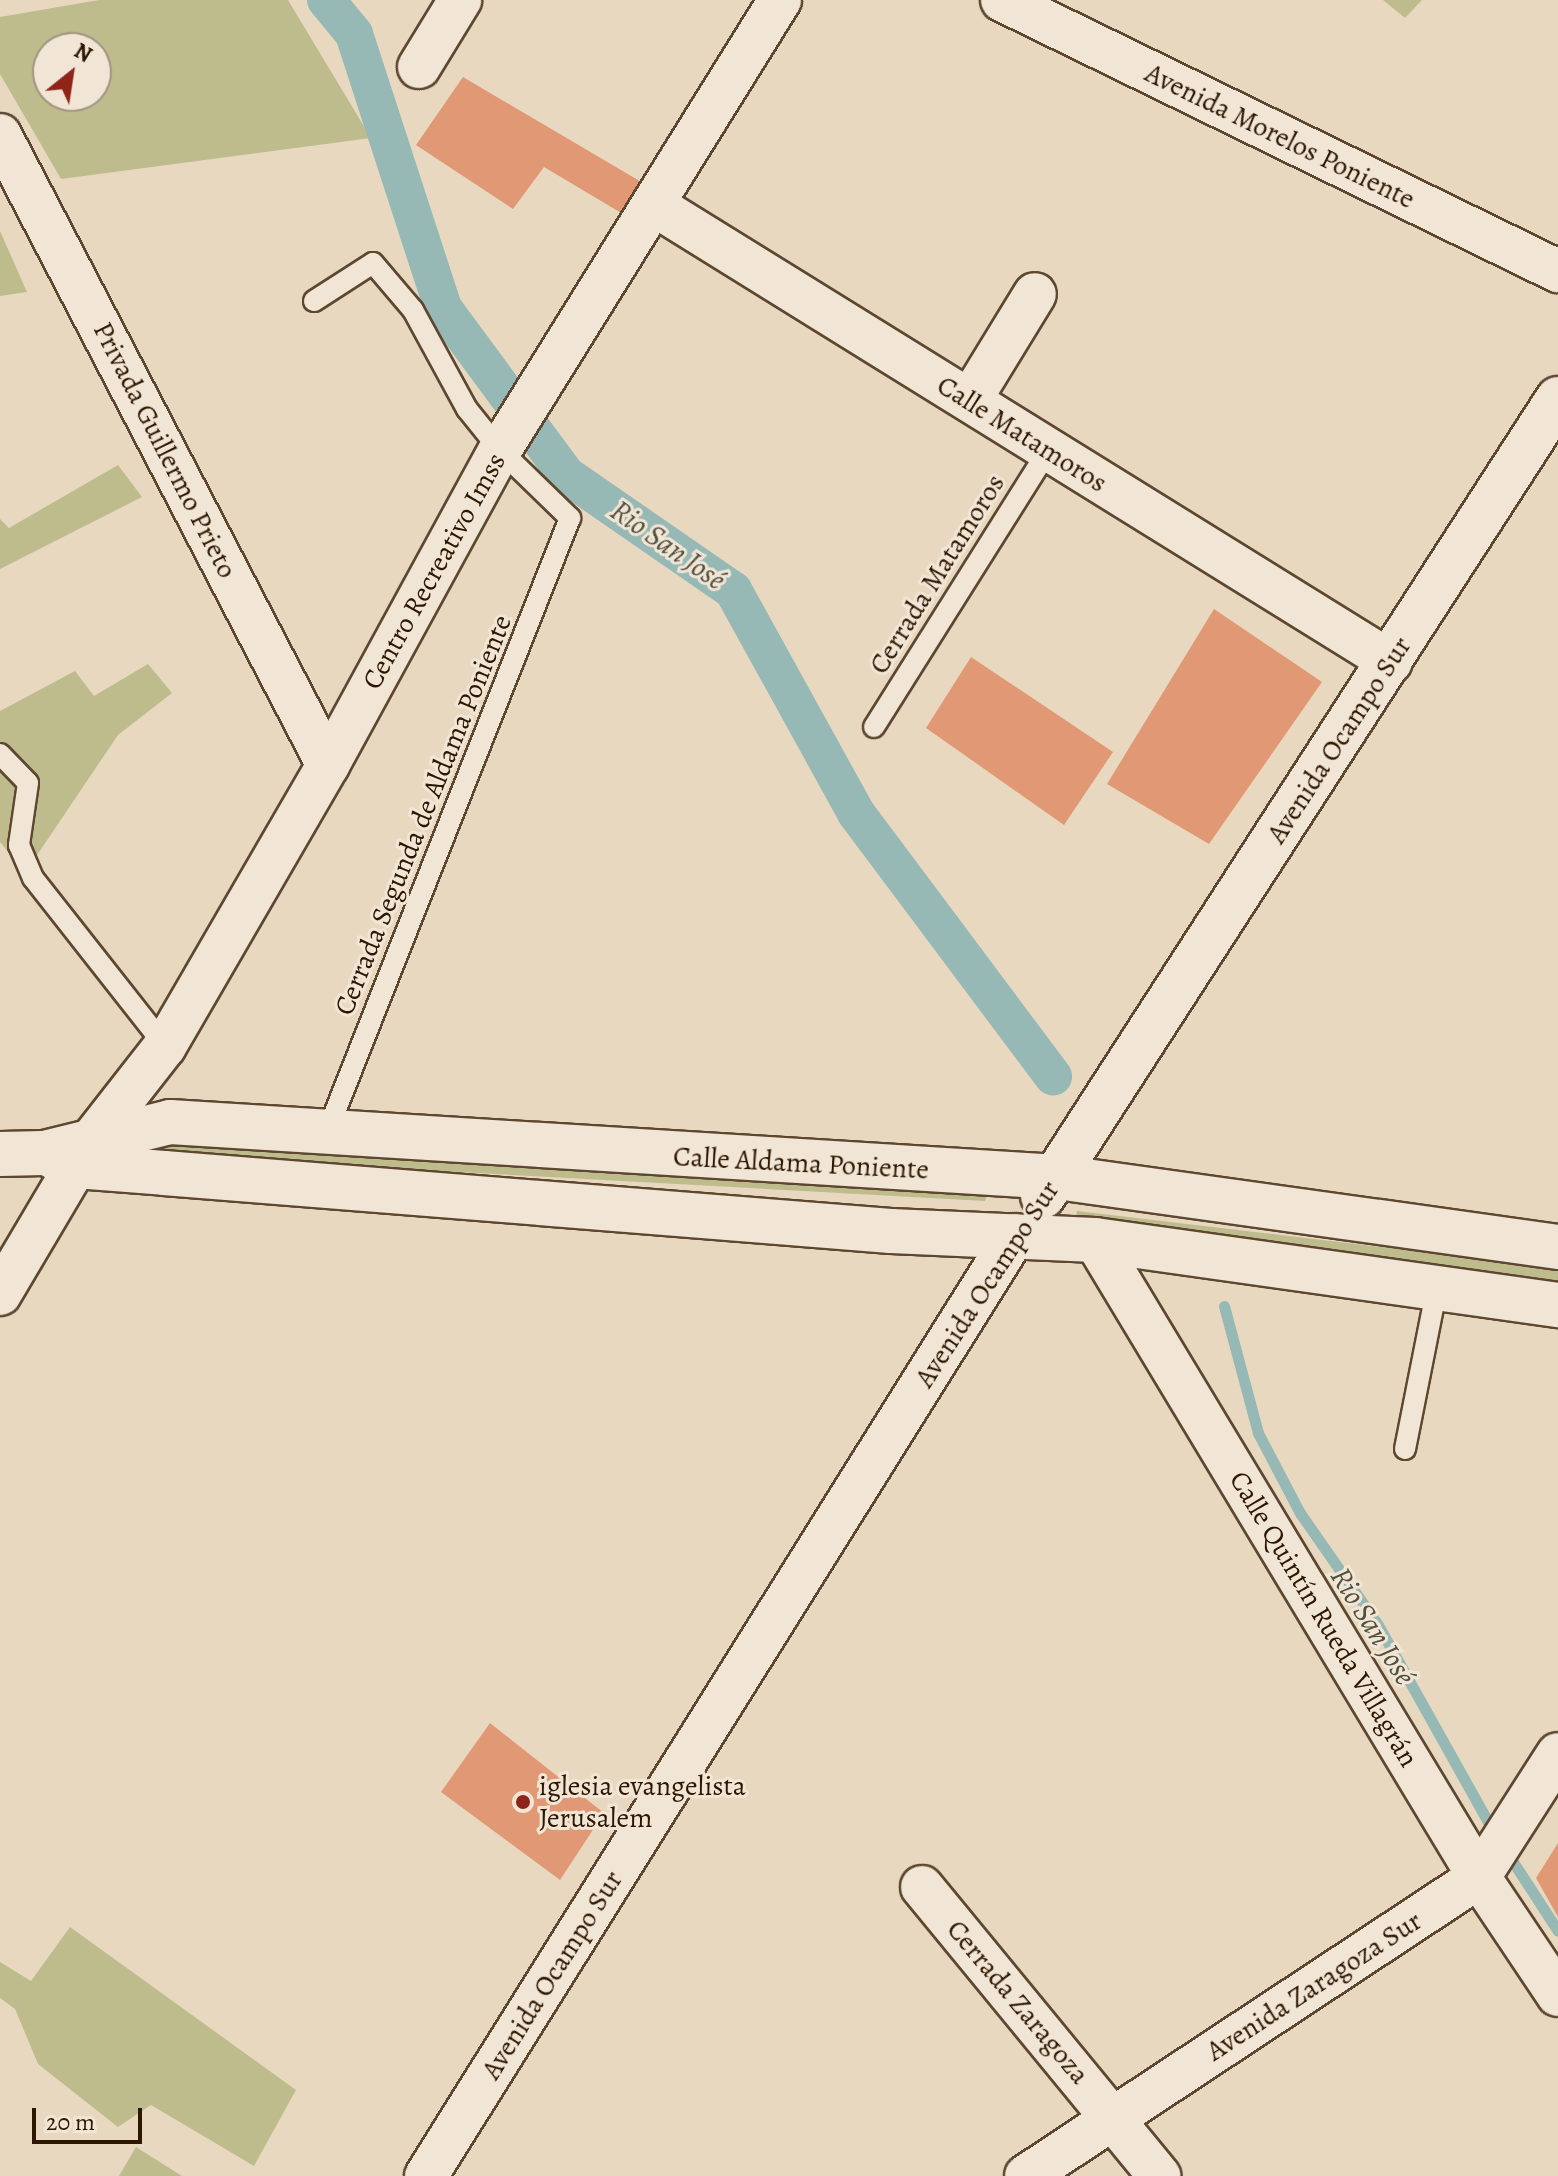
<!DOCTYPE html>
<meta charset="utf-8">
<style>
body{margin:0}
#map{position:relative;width:1558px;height:2176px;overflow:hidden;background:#e9d8c0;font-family:Alegreya,serif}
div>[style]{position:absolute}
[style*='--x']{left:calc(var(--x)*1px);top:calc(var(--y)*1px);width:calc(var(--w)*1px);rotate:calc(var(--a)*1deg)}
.green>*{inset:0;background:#bebc8d}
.stream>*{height:11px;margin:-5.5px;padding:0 5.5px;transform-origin:5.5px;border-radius:5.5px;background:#97b9b5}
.canal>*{height:38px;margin:-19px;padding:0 19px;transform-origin:19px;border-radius:19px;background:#97b9b5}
.building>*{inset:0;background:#e19875}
.roads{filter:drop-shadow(2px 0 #5d4730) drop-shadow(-2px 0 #5d4730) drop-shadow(0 2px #5d4730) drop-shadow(0 -2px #5d4730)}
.lane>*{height:20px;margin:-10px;padding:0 10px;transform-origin:10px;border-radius:10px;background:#f1e6d6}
.street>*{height:42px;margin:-21px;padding:0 21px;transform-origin:21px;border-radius:21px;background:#f1e6d6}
.secondary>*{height:44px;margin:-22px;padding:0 22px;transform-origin:22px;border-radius:22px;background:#f1e6d6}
.dots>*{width:22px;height:22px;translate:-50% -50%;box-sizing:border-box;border:4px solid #f1e6d6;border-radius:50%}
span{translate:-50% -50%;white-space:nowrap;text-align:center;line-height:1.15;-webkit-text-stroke:6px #f1e6d6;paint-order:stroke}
.street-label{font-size:28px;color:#2e1700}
.poi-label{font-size:28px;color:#2e1700}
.left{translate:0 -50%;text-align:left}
.water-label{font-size:30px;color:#53503f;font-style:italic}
.north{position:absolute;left:32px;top:32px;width:80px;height:80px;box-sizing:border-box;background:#f1e6d6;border:2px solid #a39380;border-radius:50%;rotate:30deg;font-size:22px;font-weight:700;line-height:32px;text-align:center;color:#2e1700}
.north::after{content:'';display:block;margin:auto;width:28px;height:36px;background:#8f2418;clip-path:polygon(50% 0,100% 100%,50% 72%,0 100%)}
.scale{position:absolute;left:32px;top:2108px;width:110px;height:36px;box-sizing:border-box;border:4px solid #2e1700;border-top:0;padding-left:10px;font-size:24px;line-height:28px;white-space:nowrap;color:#2e1700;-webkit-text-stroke:6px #f1e6d6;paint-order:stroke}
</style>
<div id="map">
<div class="green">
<div style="clip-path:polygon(evenodd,99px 0,288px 0,371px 138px,61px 179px,0 74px,0 17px,99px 0,48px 48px,96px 48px,96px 96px,48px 96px,48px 48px)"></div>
<div style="clip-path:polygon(1383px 0,1422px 0,1405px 18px)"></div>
<div style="clip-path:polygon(0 231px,27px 292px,0 296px)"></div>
<div style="clip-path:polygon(118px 465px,142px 497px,0 569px,0 519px,9px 528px)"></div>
<div style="clip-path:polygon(148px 664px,172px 693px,118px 735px,25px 873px,0 842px,0 711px,75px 671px,94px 696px)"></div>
<div style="clip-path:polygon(159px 1140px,990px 1187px,985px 1201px,387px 1168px,160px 1151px)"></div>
<div style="clip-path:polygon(1077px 1211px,1558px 1268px,1558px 1282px,1074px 1224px)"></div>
<div style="clip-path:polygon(70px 1927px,296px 2090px,254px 2166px,151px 2105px,118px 2127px,38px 2064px,15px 2009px,0 1998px,0 1962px,31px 1981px)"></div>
<div style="clip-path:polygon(136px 2147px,182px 2176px,119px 2176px)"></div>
</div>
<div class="stream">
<div style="--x:1224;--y:1306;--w:131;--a:75"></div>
<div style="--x:1258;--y:1433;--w:90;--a:62.3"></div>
<div style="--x:1300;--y:1513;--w:136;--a:55.1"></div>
<div style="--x:1378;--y:1625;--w:242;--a:60.8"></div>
<div style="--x:1506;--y:1851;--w:95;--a:57"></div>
</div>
<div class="canal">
<div style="--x:326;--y:0;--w:44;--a:50.5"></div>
<div style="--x:354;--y:34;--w:288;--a:72"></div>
<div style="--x:443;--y:308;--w:207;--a:53.6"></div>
<div style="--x:566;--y:475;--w:203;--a:34.6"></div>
<div style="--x:733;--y:590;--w:255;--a:61.1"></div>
<div style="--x:856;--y:813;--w:329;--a:53.2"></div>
</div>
<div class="building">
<div style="clip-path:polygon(463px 77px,655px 190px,633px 220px,544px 167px,513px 209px,416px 145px)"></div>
<div style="clip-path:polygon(1214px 609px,1322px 682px,1209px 844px,1107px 784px)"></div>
<div style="clip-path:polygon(971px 657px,1113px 752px,1064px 825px,926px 728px)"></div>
<div style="clip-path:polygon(490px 1723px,604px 1813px,560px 1880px,441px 1792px)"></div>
<div style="clip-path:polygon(1558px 1843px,1558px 1917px,1536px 1878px)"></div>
</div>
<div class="roads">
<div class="lane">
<div style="--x:314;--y:301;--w:70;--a:-32.8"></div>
<div style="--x:373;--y:263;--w:62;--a:49.6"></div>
<div style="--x:413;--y:310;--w:113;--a:61.4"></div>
<div style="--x:467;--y:409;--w:53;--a:51.2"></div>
<div style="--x:500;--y:450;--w:98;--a:44.2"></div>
<div style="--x:570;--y:518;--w:660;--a:111.59"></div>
<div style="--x:874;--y:727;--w:326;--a:-57.8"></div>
<div style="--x:0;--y:754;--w:40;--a:46"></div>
<div style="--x:28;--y:783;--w:63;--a:98.3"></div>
<div style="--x:19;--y:845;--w:36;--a:67"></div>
<div style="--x:33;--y:878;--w:214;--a:51.8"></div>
<div style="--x:1405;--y:1449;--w:160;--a:-78.8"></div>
</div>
<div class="street">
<div style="--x:1002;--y:0;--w:619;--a:25.99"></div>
<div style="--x:419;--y:67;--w:79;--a:-58.5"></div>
<div style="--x:0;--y:135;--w:710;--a:62.5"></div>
<div style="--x:654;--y:205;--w:867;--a:31.8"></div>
<div style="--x:970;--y:400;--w:124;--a:-58.5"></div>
<div style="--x:1095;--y:1240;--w:744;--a:58.92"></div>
<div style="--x:1479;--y:1877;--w:142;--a:56.2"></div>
<div style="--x:0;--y:1294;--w:177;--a:-59.4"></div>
<div style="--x:90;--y:1142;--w:122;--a:-52"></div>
<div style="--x:165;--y:1046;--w:325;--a:-59.9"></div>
<div style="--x:328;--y:765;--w:359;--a:-61.4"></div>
<div style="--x:500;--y:450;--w:530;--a:-58.11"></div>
<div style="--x:922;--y:1887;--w:374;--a:50.6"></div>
<div style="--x:426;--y:2176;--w:1110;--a:-57.96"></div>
<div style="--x:1026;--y:2176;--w:543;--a:-33.43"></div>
<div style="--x:1479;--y:1877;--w:146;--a:-57.3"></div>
</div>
<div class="secondary">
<div style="--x:0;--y:1154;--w:44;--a:-1.3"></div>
<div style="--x:44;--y:1153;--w:130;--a:-13.8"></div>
<div style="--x:170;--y:1122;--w:889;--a:3.55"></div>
<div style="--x:1057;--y:1177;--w:506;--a:7.95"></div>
<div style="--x:54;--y:1157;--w:24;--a:22"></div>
<div style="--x:76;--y:1166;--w:88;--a:4.5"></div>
<div style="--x:164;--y:1173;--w:729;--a:4.56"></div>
<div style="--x:891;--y:1231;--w:204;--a:2.5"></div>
<div style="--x:1095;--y:1240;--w:468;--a:8"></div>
<div style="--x:1043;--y:1196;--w:949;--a:-57.13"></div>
</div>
</div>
<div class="dots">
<div style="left:523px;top:1802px;background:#8f2418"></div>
</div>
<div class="street-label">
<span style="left:1280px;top:136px;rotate:26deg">Avenida Morelos Poniente</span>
<span style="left:1022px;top:434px;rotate:32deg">Calle Matamoros</span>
<span style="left:165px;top:450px;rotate:63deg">Privada Guillermo Prieto</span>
<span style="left:434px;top:571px;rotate:-61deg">Centro Recreativo Imss</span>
<span style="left:937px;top:574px;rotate:-58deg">Cerrada Matamoros</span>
<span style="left:1339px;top:740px;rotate:-57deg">Avenida Ocampo Sur</span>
<span style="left:423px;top:815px;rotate:-68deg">Cerrada Segunda de Aldama Poniente</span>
<span style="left:801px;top:1163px;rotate:3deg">Calle Aldama Poniente</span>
<span style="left:987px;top:1284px;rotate:-57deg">Avenida Ocampo Sur</span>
<span style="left:1324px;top:1619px;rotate:59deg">Calle Quintín Rueda Villagrán</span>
<span style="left:552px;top:1975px;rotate:-58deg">Avenida Ocampo Sur</span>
<span style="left:1314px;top:1986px;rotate:-33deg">Avenida Zaragoza Sur</span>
<span style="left:1018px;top:2002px;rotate:50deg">Cerrada Zaragoza</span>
</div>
<div class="poi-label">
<span class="left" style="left:539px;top:1802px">iglesia evangelista<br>Jerusalem</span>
</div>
<div class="water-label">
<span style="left:668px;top:545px;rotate:35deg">Rio San José</span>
<span style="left:1373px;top:1626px;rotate:58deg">Rio San José</span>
</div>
<div class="north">N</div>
<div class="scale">20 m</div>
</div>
